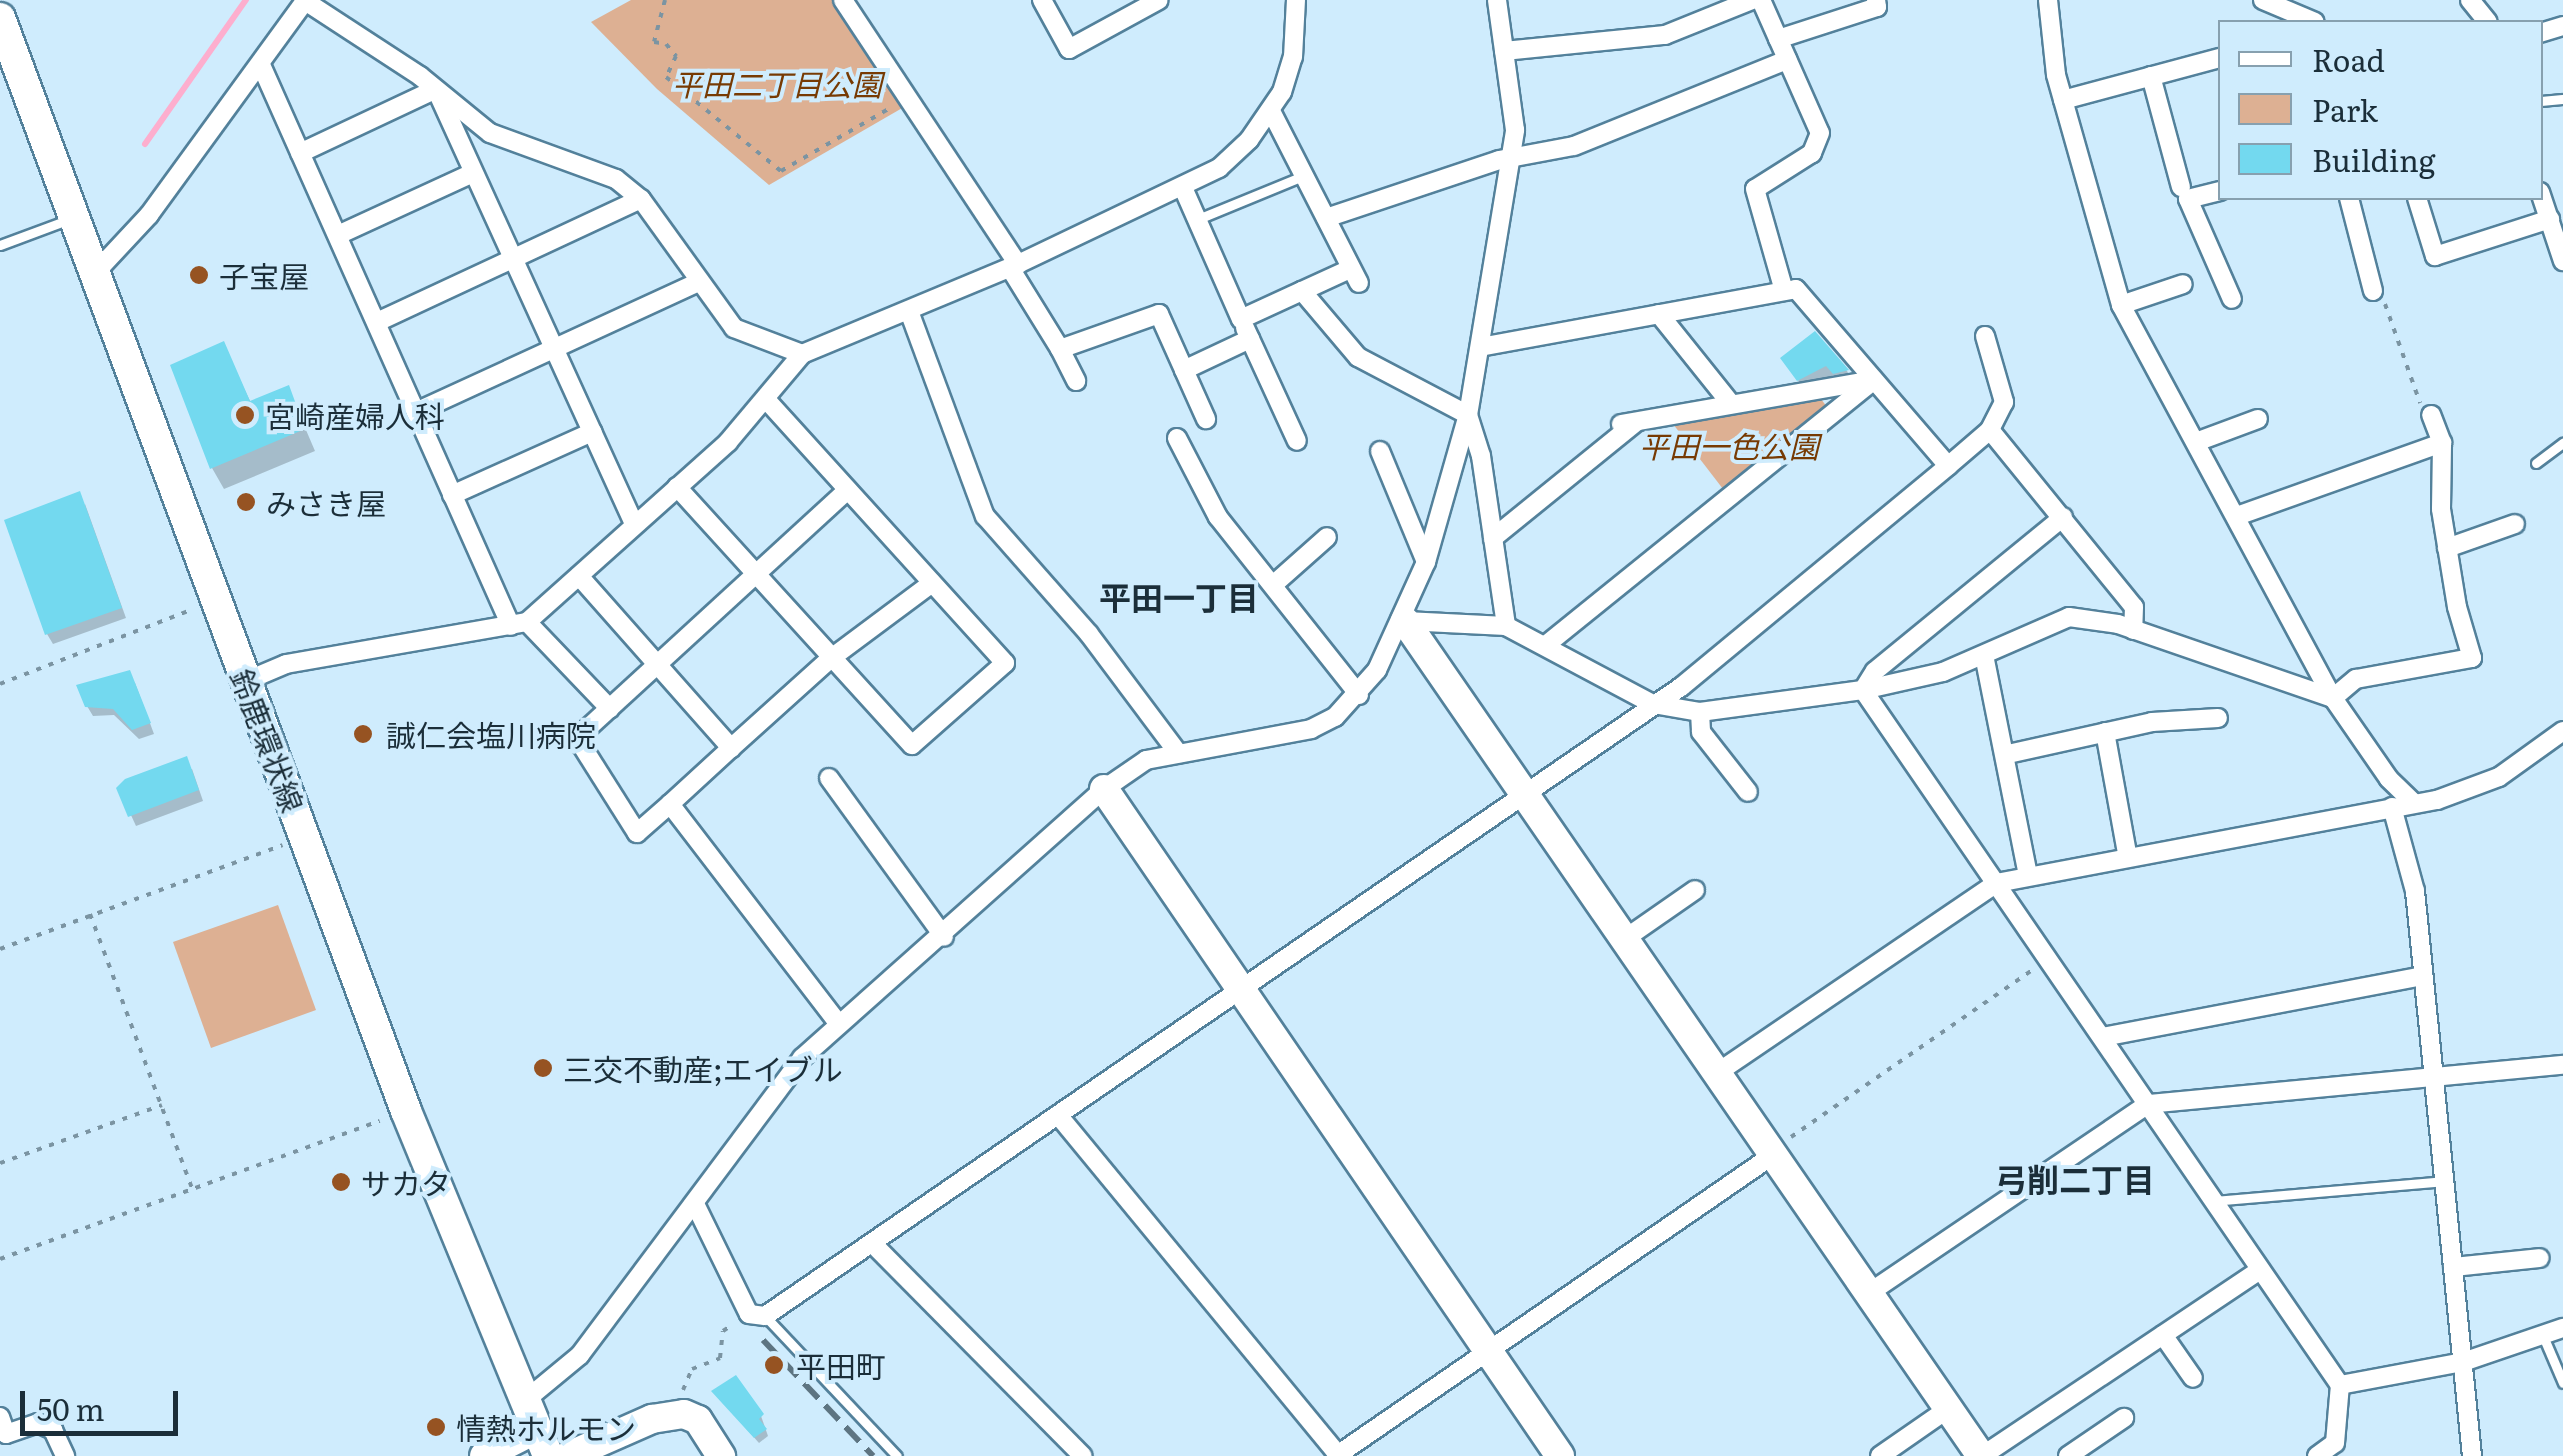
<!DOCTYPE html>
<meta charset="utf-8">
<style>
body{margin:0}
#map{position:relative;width:2563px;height:1456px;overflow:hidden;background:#cfecfd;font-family:Literata,"Noto Sans JP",serif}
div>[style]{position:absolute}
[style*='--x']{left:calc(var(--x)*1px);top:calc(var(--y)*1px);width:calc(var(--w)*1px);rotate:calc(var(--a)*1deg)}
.green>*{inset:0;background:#ddb093}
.shadow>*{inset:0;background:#0003}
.stream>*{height:6px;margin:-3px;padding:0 3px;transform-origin:3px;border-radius:3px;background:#fdaece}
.building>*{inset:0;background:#73d9ef}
.path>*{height:4px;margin-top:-2px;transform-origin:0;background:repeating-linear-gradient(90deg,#7b94a2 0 5px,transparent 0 13px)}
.roads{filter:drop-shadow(2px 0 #53819b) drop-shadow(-2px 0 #53819b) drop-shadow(0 2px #53819b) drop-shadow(0 -2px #53819b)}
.lane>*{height:9px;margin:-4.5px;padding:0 4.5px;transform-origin:4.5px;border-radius:4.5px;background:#fff}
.street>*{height:18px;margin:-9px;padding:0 9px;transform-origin:9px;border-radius:9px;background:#fff}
.secondary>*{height:28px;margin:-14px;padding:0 14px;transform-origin:14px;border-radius:14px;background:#fff}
.primary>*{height:30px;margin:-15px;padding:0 15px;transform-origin:15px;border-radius:15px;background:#fff}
.rail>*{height:6px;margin-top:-3px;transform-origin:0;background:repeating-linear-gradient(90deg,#5d7481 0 20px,transparent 0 30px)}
.dots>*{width:28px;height:28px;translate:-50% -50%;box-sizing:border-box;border:5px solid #cfecfd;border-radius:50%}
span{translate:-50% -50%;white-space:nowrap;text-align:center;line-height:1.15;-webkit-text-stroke:8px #cfecfd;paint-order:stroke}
.park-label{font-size:30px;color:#773a03;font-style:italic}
.poi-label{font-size:30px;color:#1b2e39}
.left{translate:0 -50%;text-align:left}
.street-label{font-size:30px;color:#1b2e39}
.neighbourhood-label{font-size:32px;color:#1b2e39;font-weight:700}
.legend{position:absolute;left:2218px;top:20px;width:325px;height:180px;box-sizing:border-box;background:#cfecfd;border:2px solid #87a0af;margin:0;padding:12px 18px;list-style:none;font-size:30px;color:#1b2e39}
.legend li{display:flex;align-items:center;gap:20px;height:50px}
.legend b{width:50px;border:2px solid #87a0af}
.scale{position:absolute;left:20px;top:1391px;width:158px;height:45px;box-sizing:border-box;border:5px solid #1b2e39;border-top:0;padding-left:12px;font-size:30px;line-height:35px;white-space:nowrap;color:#1b2e39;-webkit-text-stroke:8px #cfecfd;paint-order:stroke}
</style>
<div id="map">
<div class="green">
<div style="clip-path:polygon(631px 0,833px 0,904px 107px,769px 185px,657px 89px,591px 22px)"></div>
<div style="clip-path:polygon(1821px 399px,1827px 407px,1723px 489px,1673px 424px)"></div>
<div style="clip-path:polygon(278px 905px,316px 1010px,211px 1048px,173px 942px)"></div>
</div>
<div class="shadow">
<div style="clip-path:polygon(1815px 334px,1847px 371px,1852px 380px,1840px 384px,1834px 375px,1805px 389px,1789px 369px)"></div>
<div style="clip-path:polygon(223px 344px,251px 403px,288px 388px,315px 451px,224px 489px,212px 468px)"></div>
<div style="clip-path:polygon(85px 504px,126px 618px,53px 644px,47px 634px)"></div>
<div style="clip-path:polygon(135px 683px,154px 734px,139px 739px,114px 715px,93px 716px,87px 706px)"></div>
<div style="clip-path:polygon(192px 769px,203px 801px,136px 826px,119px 789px)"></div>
<div style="clip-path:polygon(718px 1397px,761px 1416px,768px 1436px,759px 1443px)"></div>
</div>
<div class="stream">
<div style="--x:145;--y:144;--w:176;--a:-55"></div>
</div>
<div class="building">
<div style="clip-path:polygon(1815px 331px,1849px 370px,1833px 374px,1826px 366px,1797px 381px,1780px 358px)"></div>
<div style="clip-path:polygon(224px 341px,250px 401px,289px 385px,305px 429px,210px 469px,170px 365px)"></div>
<div style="clip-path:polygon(80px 491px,122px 608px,45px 635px,4px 520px)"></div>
<div style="clip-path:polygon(130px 670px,151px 723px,132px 730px,113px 709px,85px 707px,76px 685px)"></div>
<div style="clip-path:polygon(187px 756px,199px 790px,128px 817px,116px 788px,125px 779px)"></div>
<div style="clip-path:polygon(736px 1375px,764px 1414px,759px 1419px,767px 1429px,754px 1438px,711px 1391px)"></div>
</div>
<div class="path">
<div style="--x:665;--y:0;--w:43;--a:104.7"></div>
<div style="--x:654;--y:42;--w:12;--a:9"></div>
<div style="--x:666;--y:44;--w:16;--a:50"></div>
<div style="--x:676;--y:56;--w:23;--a:115"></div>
<div style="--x:666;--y:77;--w:149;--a:39.3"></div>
<div style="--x:781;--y:171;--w:126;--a:-30"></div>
<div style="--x:2385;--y:304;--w:105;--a:70.5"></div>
<div style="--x:0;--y:684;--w:205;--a:-21.2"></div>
<div style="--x:90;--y:914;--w:293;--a:69.6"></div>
<div style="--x:0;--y:949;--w:301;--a:-20.2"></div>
<div style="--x:1791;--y:1137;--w:295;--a:-34.7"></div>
<div style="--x:0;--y:1163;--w:172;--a:-19.7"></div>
<div style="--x:0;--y:1259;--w:404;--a:-20"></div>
<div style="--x:683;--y:1390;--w:23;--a:-67"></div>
<div style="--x:692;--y:1369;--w:30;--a:-21"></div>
<div style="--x:720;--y:1358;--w:27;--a:-84"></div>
<div style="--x:723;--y:1331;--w:11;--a:-34"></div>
</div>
<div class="roads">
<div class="lane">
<div style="--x:2540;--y:101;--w:23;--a:-5"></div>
<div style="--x:1198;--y:219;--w:113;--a:-22.3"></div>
<div style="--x:0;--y:245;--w:75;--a:-20.4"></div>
<div style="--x:2536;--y:463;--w:34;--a:-37"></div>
<div style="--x:2213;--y:1201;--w:232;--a:-4.9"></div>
<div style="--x:765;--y:1316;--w:192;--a:46.7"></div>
<div style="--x:2543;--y:1336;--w:51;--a:66.9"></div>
</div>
<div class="street">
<div style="--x:843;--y:0;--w:317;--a:56.5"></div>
<div style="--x:1042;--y:0;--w:56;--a:61.1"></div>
<div style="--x:1069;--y:49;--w:102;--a:-28.6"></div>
<div style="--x:1761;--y:0;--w:145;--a:66.1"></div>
<div style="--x:1820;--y:133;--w:22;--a:112"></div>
<div style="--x:1812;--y:153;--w:67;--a:147.7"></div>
<div style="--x:1755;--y:189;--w:106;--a:74.1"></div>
<div style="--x:2048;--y:0;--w:75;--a:83.9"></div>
<div style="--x:2056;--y:75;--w:239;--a:74.2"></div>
<div style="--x:2121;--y:305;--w:447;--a:61.7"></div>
<div style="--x:2333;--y:698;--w:98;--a:55.3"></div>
<div style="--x:2389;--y:779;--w:32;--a:44"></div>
<div style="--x:2263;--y:0;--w:56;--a:22.9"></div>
<div style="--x:2470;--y:0;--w:28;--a:51"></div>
<div style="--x:305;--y:1;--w:137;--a:33.1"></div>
<div style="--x:420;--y:76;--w:90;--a:39.2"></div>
<div style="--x:490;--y:133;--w:134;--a:20.1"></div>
<div style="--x:616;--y:179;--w:32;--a:39"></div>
<div style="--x:641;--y:199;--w:159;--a:54.2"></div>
<div style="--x:734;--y:328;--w:73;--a:20.9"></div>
<div style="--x:2540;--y:33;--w:24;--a:-17"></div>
<div style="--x:1778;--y:39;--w:104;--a:-17.9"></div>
<div style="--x:1877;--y:7;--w:7;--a:-98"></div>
<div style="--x:1504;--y:51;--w:162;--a:-5.7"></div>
<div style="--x:1665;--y:35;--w:94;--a:-21.9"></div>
<div style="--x:261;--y:65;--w:614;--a:65.98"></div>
<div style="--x:2151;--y:76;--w:115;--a:74.9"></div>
<div style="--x:440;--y:98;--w:469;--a:65.5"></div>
<div style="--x:2063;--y:100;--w:163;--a:-15"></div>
<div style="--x:1271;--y:111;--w:193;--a:62.9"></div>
<div style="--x:300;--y:153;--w:148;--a:-25.2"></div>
<div style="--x:1184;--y:190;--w:141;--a:66.2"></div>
<div style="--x:1241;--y:319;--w:67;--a:-24.7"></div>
<div style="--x:1302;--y:291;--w:87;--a:49.7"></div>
<div style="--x:1358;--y:357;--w:124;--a:27.8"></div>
<div style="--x:1468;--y:415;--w:43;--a:72.4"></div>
<div style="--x:1481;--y:456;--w:172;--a:81.6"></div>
<div style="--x:2220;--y:191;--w:33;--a:166"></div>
<div style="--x:2188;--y:199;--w:109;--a:66.3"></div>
<div style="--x:2540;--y:192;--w:73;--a:71.6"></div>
<div style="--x:2349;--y:198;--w:96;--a:75.5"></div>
<div style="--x:2417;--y:198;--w:61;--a:72.8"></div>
<div style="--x:2435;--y:256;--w:121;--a:-17.8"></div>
<div style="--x:1326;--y:218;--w:182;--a:-18.5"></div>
<div style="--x:1499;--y:160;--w:76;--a:-10.6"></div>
<div style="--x:1574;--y:146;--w:230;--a:-22"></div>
<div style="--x:338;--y:235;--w:149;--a:-24.7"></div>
<div style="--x:1010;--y:268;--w:95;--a:58.3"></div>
<div style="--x:1060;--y:349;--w:105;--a:-19.5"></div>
<div style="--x:1159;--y:314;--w:61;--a:65.9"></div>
<div style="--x:1184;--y:370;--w:73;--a:-25.2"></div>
<div style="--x:94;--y:274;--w:81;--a:-47"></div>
<div style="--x:149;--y:215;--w:266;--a:-53.9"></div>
<div style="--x:1302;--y:291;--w:53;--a:-24.6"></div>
<div style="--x:2121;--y:305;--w:65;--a:-18.7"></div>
<div style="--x:909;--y:311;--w:219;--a:69.7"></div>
<div style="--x:985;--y:516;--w:157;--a:48.6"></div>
<div style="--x:1089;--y:634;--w:149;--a:53.2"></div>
<div style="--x:1659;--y:314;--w:115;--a:51.3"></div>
<div style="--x:377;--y:322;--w:291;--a:-25"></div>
<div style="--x:1245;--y:328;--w:124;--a:65.3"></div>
<div style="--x:1985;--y:336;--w:69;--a:73.9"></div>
<div style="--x:2004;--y:402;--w:31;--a:117"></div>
<div style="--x:1480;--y:347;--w:321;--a:-10.4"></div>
<div style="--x:1796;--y:289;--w:233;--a:49.3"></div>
<div style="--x:1948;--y:466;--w:55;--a:-40.6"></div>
<div style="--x:1990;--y:430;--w:228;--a:50.9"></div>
<div style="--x:2134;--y:607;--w:23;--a:92"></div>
<div style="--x:1060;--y:349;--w:36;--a:63"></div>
<div style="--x:1184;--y:370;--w:54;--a:65.8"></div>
<div style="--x:416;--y:412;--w:309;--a:-24.7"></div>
<div style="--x:1621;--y:424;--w:251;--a:-9.9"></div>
<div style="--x:1177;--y:438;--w:89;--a:62.6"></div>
<div style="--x:1218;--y:517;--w:227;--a:51.6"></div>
<div style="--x:2196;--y:442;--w:66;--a:-20.4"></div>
<div style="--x:1380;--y:451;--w:120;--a:67.5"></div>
<div style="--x:677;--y:487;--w:349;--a:47.7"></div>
<div style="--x:912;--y:745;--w:124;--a:-41.4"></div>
<div style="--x:1005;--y:663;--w:356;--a:-132.2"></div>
<div style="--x:452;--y:495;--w:154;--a:-24.2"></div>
<div style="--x:2237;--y:516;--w:218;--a:-19.6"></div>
<div style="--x:1493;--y:538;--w:184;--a:-39"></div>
<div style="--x:2447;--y:548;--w:72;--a:-19.4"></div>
<div style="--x:579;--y:576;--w:230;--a:48.5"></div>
<div style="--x:731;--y:748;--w:83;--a:137.4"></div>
<div style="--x:670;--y:804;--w:276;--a:52.5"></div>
<div style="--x:1273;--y:585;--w:72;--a:-41.6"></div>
<div style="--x:1405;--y:621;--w:101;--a:2.8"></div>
<div style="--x:1506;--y:626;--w:166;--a:28"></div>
<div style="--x:1653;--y:704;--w:48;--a:9.7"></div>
<div style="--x:1700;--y:712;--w:164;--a:-7.7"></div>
<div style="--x:1863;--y:690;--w:82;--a:-12.7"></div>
<div style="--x:1943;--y:672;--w:137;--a:-23.6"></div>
<div style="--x:2069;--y:617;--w:49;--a:8.1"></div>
<div style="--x:2118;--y:624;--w:227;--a:19"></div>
<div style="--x:527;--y:622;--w:120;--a:46.3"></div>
<div style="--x:1547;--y:644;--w:420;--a:-38.9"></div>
<div style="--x:1984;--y:655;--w:225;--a:78.7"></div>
<div style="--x:246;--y:681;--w:43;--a:-23"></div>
<div style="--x:286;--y:664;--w:245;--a:-9.9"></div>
<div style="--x:527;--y:622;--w:270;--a:-41.8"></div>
<div style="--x:728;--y:442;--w:115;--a:-49.9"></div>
<div style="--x:802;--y:354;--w:234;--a:-22.6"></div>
<div style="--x:1018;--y:264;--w:223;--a:-25.5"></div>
<div style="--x:1219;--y:168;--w:41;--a:-43"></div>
<div style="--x:1249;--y:140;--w:58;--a:-55.5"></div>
<div style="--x:1282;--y:92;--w:37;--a:-73"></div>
<div style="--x:1293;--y:57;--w:57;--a:-87"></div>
<div style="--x:1863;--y:690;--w:843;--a:55.54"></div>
<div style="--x:2340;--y:1385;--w:125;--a:-10.6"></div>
<div style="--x:2463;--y:1362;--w:106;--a:-18.8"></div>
<div style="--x:1863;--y:690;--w:22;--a:-58"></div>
<div style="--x:1875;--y:671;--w:243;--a:-39.3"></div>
<div style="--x:2333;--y:698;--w:30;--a:-40"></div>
<div style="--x:2356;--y:679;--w:118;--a:-10.3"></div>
<div style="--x:2472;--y:658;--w:53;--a:-106.4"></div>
<div style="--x:2457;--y:607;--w:99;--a:-99.3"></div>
<div style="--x:2441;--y:509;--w:66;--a:-89.1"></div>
<div style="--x:2442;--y:443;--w:30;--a:-111"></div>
<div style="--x:1700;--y:712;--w:20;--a:87"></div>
<div style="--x:1701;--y:732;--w:76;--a:51.9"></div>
<div style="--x:2105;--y:732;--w:128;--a:79.7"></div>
<div style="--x:731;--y:748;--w:133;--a:-42"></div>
<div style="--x:830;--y:659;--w:127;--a:-36.7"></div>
<div style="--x:2008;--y:754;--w:148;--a:-12.5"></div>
<div style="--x:2152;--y:722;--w:66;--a:-3.5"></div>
<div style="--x:829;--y:778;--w:196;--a:54.1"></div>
<div style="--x:670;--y:804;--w:44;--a:138.7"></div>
<div style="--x:637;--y:833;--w:112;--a:-122.3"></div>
<div style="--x:577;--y:738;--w:367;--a:-42.5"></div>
<div style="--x:2392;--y:807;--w:87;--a:74.7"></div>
<div style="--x:2415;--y:891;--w:568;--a:84.24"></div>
<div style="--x:1626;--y:938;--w:84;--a:-34.8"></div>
<div style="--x:2103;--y:1037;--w:326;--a:-10.8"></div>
<div style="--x:1717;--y:1073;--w:338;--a:-34.2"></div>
<div style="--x:1997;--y:883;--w:448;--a:-10.7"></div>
<div style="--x:2437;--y:800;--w:66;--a:-20.4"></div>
<div style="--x:2499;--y:777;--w:79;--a:-35.7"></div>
<div style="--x:1058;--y:1115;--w:442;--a:50.5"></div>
<div style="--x:696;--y:1206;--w:120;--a:63.9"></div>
<div style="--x:749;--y:1314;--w:16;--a:7"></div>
<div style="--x:765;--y:1316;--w:1111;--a:-34.48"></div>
<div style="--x:1681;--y:687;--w:347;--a:-39.6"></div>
<div style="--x:873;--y:1244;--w:298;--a:45.3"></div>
<div style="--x:2453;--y:1267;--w:87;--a:-5.9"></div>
<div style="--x:1869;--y:1293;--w:337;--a:-34.1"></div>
<div style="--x:2148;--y:1104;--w:417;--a:-5.4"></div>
<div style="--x:2163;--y:1335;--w:52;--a:55.1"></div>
<div style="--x:522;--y:1403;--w:75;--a:-39.6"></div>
<div style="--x:580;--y:1355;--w:371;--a:-53.2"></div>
<div style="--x:802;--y:1058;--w:404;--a:-41.7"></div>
<div style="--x:1104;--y:789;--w:51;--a:-34.6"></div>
<div style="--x:1146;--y:760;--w:168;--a:-10.6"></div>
<div style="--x:1311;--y:729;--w:27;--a:-27"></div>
<div style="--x:1335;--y:717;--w:63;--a:-48.2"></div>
<div style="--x:1377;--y:670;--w:119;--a:-65.6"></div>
<div style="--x:1426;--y:562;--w:153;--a:-74.1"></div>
<div style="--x:1468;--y:415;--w:289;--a:-80.6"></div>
<div style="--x:1515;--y:130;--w:131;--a:-97.9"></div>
<div style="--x:0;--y:1417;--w:18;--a:71"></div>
<div style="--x:6;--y:1434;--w:34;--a:-19"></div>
<div style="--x:38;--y:1423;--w:17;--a:25"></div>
<div style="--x:53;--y:1430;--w:29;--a:65"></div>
<div style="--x:1336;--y:1456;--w:531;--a:-34.56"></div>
<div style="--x:1880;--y:1456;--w:84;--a:-34.8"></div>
<div style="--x:1982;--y:1456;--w:334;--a:-33.8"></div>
<div style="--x:2068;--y:1456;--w:68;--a:-34.2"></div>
<div style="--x:2317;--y:1456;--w:22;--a:-36"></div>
<div style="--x:2335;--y:1443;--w:58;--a:-85.1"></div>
</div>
<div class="secondary">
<div style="--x:1405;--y:621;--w:1014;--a:55.4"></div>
<div style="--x:1104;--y:789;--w:808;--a:55.64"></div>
<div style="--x:484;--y:1456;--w:57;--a:-27"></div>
<div style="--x:568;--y:1456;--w:92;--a:-23.8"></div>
<div style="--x:652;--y:1419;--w:32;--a:-9"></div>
<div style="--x:684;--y:1414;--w:15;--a:23"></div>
<div style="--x:698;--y:1420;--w:43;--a:57.4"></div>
</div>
<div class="primary">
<div style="--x:0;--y:18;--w:1166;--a:69.62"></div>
<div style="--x:406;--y:1111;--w:373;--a:67.6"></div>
</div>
</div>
<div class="rail">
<div style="--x:763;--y:1340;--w:160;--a:46.5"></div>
</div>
<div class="dots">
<div style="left:199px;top:275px;background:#965322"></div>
<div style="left:245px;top:415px;background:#965322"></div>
<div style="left:246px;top:502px;background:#965322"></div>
<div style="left:363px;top:734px;background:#965322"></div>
<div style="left:543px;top:1068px;background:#965322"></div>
<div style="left:341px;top:1182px;background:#965322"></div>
<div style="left:774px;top:1365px;background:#965322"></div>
<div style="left:436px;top:1427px;background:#965322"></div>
</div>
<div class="park-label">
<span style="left:777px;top:83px">平田二丁目公園</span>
<span style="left:1729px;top:445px">平田一色公園</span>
</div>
<div class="poi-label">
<span class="left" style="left:219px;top:275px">子宝屋</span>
<span class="left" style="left:265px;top:415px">宮崎産婦人科</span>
<span class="left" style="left:266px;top:502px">みさき屋</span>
<span class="left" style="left:386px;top:734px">誠仁会塩川病院</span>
<span class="left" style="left:563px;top:1068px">三交不動産;エイブル</span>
<span class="left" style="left:361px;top:1182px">サカタ</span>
<span class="left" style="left:796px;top:1365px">平田町</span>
<span class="left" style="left:456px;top:1427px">情熱ホルモン</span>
</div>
<div class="street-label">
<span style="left:268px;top:740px;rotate:69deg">鈴鹿環状線</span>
</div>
<div class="neighbourhood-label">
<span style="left:1179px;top:596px">平田一丁目</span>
<span style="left:2075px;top:1178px">弓削二丁目</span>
</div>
<ul class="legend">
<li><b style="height:12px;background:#fff"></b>Road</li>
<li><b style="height:28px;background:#ddb093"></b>Park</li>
<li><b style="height:28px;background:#73d9ef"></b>Building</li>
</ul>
<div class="scale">50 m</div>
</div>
